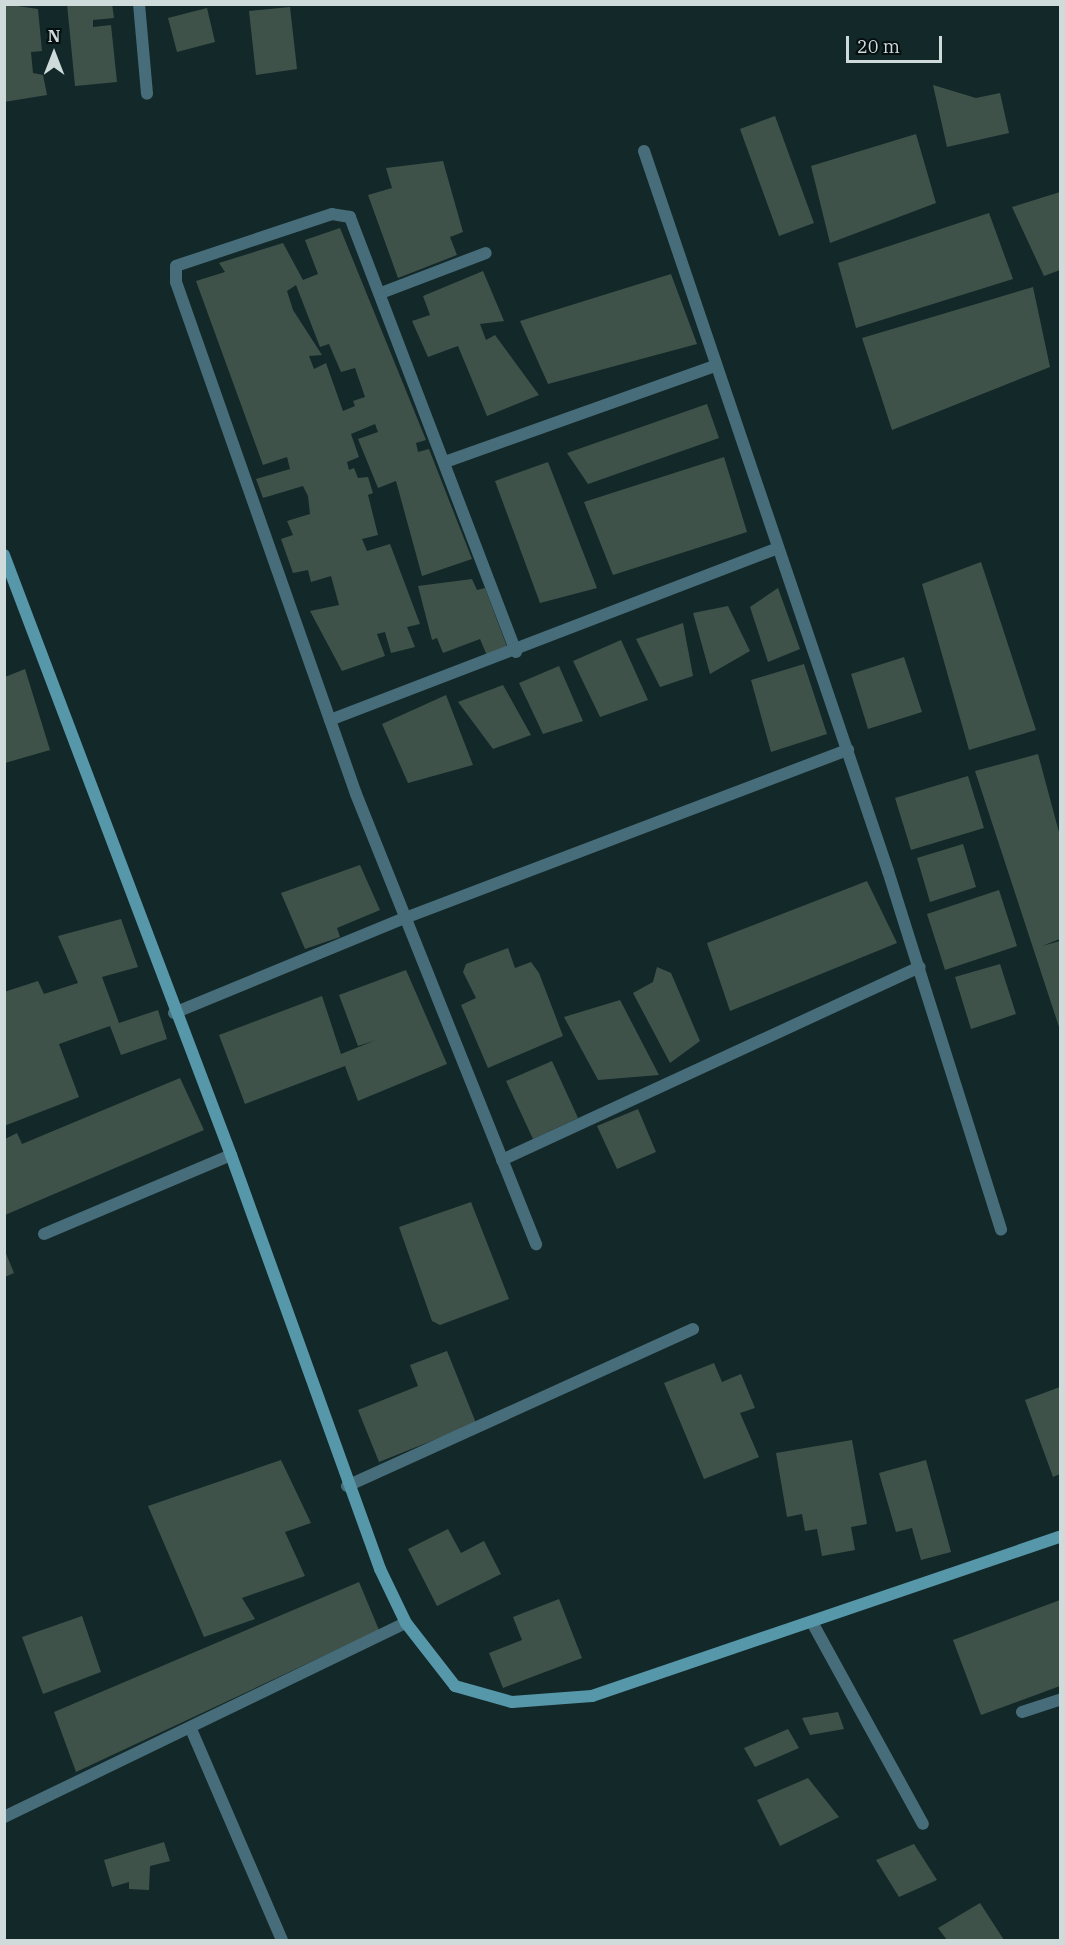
<!DOCTYPE html>
<style>
body{margin:0}
#map{position:relative;width:1065px;height:1945px;overflow:hidden;background:#132828;font-family:"IBM Plex Serif",serif}
div>[style]{position:absolute}
[style*='--x']{left:calc(var(--x)*1px);top:calc(var(--y)*1px);width:calc(var(--w)*1px);rotate:calc(var(--a)*1deg)}
.building>*{inset:0;background:#3f524a}
.street>*{height:12px;margin:-6px;padding:0 6px;transform-origin:6px;border-radius:6px;background:#466d79}
.secondary>*{height:12px;margin:-6px;padding:0 6px;transform-origin:6px;border-radius:6px;background:#5697aa}
span{translate:-50% -50%;white-space:nowrap;text-align:center;line-height:1.15;-webkit-text-stroke:5px #060f0f;paint-order:stroke}
.frame{position:absolute;inset:0;border:6px solid #cfdbdb;pointer-events:none}
.north{position:absolute;left:24px;top:24px;width:60px;height:60px;-webkit-text-stroke:4px #060f0f;paint-order:stroke;rotate:0deg;font-size:16px;font-weight:700;line-height:24px;text-align:center;color:#cfdbdb}
.north::after{content:'';display:block;margin:auto;width:21px;height:27px;background:#cfdbdb;clip-path:polygon(50% 0,100% 100%,50% 72%,0 100%)}
.scale{position:absolute;left:846px;top:36px;width:96px;height:27px;box-sizing:border-box;border:3px solid #cfdbdb;border-top:0;padding-left:8px;font-size:18px;line-height:21px;white-space:nowrap;color:#cfdbdb;-webkit-text-stroke:4px #060f0f;paint-order:stroke}
</style>
<div id="map">
<div class="building">
<div style="clip-path:polygon(4px 4px,38px 9px,42px 51px,31px 52px,33px 73px,43px 75px,47px 95px,4px 102px)"></div>
<div style="clip-path:polygon(67px 4px,112px 4px,114px 18px,93px 20px,93px 27px,111px 25px,117px 82px,75px 86px)"></div>
<div style="clip-path:polygon(290px 7px,297px 69px,256px 75px,249px 11px)"></div>
<div style="clip-path:polygon(207px 8px,215px 42px,177px 52px,168px 18px)"></div>
<div style="clip-path:polygon(933px 85px,976px 98px,1000px 93px,1009px 133px,947px 147px)"></div>
<div style="clip-path:polygon(775px 116px,814px 223px,779px 236px,740px 129px)"></div>
<div style="clip-path:polygon(916px 134px,936px 203px,830px 243px,811px 166px)"></div>
<div style="clip-path:polygon(443px 161px,463px 232px,450px 237px,457px 255px,398px 278px,368px 195px,392px 188px,386px 168px)"></div>
<div style="clip-path:polygon(1060px 192px,1060px 270px,1044px 276px,1012px 207px)"></div>
<div style="clip-path:polygon(989px 213px,1013px 279px,856px 328px,838px 263px)"></div>
<div style="clip-path:polygon(evenodd,340px 228px,426px 440px,416px 443px,418px 452px,429px 449px,472px 559px,422px 576px,396px 481px,378px 488px,358px 439px,378px 432px,375px 424px,351px 434px,359px 457px,347px 462px,349px 470px,354px 468px,358px 478px,368px 477px,373px 493px,368px 495px,378px 535px,362px 539px,367px 551px,390px 544px,420px 624px,407px 627px,415px 647px,391px 653px,385px 632px,377px 634px,385px 656px,342px 671px,310px 611px,339px 605px,331px 576px,311px 582px,308px 570px,293px 573px,281px 539px,293px 535px,287px 521px,310px 514px,308px 496px,303px 486px,263px 498px,256px 479px,290px 469px,287px 457px,263px 465px,196px 281px,225px 272px,219px 263px,283px 243px,303px 280px,318px 274px,305px 240px,340px 228px,296px 285px,320px 347px,329px 344px,341px 372px,355px 368px,365px 397px,353px 401px,355px 406px,343px 411px,326px 363px,314px 369px,309px 356px,322px 355px,293px 310px,287px 291px,296px 285px)"></div>
<div style="clip-path:polygon(483px 271px,504px 321px,480px 324px,486px 340px,495px 335px,539px 395px,487px 416px,458px 346px,428px 357px,412px 321px,430px 315px,423px 296px)"></div>
<div style="clip-path:polygon(671px 274px,697px 344px,548px 384px,520px 321px)"></div>
<div style="clip-path:polygon(1033px 287px,1050px 367px,892px 430px,862px 338px)"></div>
<div style="clip-path:polygon(707px 404px,719px 438px,588px 484px,567px 453px)"></div>
<div style="clip-path:polygon(724px 457px,747px 532px,613px 575px,584px 502px)"></div>
<div style="clip-path:polygon(548px 462px,597px 588px,540px 603px,495px 481px)"></div>
<div style="clip-path:polygon(981px 562px,1036px 730px,969px 750px,922px 584px)"></div>
<div style="clip-path:polygon(472px 579px,477px 590px,485px 588px,509px 652px,488px 658px,480px 639px,443px 653px,437px 638px,432px 640px,418px 586px)"></div>
<div style="clip-path:polygon(778px 588px,800px 649px,768px 662px,750px 607px)"></div>
<div style="clip-path:polygon(728px 606px,750px 651px,710px 674px,693px 613px)"></div>
<div style="clip-path:polygon(683px 623px,693px 676px,660px 687px,636px 639px)"></div>
<div style="clip-path:polygon(621px 640px,648px 700px,600px 717px,573px 661px)"></div>
<div style="clip-path:polygon(904px 657px,922px 712px,868px 729px,851px 674px)"></div>
<div style="clip-path:polygon(804px 664px,827px 734px,771px 752px,751px 680px)"></div>
<div style="clip-path:polygon(559px 666px,583px 721px,543px 734px,519px 683px)"></div>
<div style="clip-path:polygon(25px 669px,50px 750px,5px 763px,5px 677px)"></div>
<div style="clip-path:polygon(503px 685px,531px 735px,493px 749px,458px 702px)"></div>
<div style="clip-path:polygon(446px 695px,473px 765px,408px 783px,382px 724px)"></div>
<div style="clip-path:polygon(1038px 754px,1060px 836px,1060px 939px,1042px 946px,1060px 941px,1060px 1030px,975px 771px)"></div>
<div style="clip-path:polygon(968px 776px,984px 828px,911px 850px,895px 798px)"></div>
<div style="clip-path:polygon(963px 844px,976px 887px,930px 902px,917px 858px)"></div>
<div style="clip-path:polygon(360px 865px,380px 910px,337px 928px,340px 937px,305px 949px,281px 893px)"></div>
<div style="clip-path:polygon(867px 881px,897px 943px,730px 1011px,707px 943px)"></div>
<div style="clip-path:polygon(999px 890px,1017px 946px,945px 970px,927px 914px)"></div>
<div style="clip-path:polygon(121px 919px,138px 967px,102px 977px,119px 1023px,158px 1010px,167px 1039px,121px 1055px,110px 1026px,59px 1044px,79px 1097px,4px 1126px,4px 992px,38px 981px,44px 994px,78px 983px,58px 936px)"></div>
<div style="clip-path:polygon(508px 948px,515px 968px,531px 962px,539px 973px,563px 1036px,488px 1068px,461px 1005px,476px 998px,463px 972px,466px 964px)"></div>
<div style="clip-path:polygon(1000px 964px,1016px 1014px,971px 1029px,955px 977px)"></div>
<div style="clip-path:polygon(657px 967px,671px 973px,700px 1041px,670px 1063px,633px 993px,653px 982px)"></div>
<div style="clip-path:polygon(406px 970px,447px 1064px,358px 1101px,345px 1066px,245px 1104px,219px 1035px,322px 996px,341px 1054px,376px 1040px,358px 1046px,339px 995px)"></div>
<div style="clip-path:polygon(620px 1000px,659px 1075px,598px 1080px,564px 1017px)"></div>
<div style="clip-path:polygon(552px 1061px,578px 1118px,533px 1139px,506px 1081px)"></div>
<div style="clip-path:polygon(180px 1078px,204px 1130px,5px 1215px,5px 1139px,17px 1133px,22px 1144px)"></div>
<div style="clip-path:polygon(638px 1109px,656px 1152px,617px 1169px,597px 1126px)"></div>
<div style="clip-path:polygon(471px 1202px,509px 1299px,440px 1325px,432px 1321px,399px 1227px)"></div>
<div style="clip-path:polygon(5px 1251px,14px 1273px,5px 1277px)"></div>
<div style="clip-path:polygon(447px 1351px,476px 1423px,379px 1462px,358px 1410px,418px 1386px,410px 1365px)"></div>
<div style="clip-path:polygon(714px 1363px,722px 1382px,741px 1374px,755px 1408px,740px 1413px,759px 1457px,704px 1479px,664px 1383px)"></div>
<div style="clip-path:polygon(1060px 1387px,1060px 1474px,1053px 1477px,1025px 1400px)"></div>
<div style="clip-path:polygon(852px 1440px,867px 1524px,851px 1527px,855px 1550px,822px 1556px,817px 1529px,805px 1531px,802px 1514px,787px 1517px,776px 1453px)"></div>
<div style="clip-path:polygon(281px 1460px,311px 1523px,285px 1532px,305px 1576px,242px 1598px,255px 1619px,204px 1637px,148px 1506px)"></div>
<div style="clip-path:polygon(926px 1460px,951px 1552px,921px 1560px,912px 1528px,896px 1532px,879px 1473px)"></div>
<div style="clip-path:polygon(448px 1529px,461px 1553px,484px 1541px,501px 1574px,437px 1606px,408px 1549px)"></div>
<div style="clip-path:polygon(359px 1582px,379px 1630px,76px 1772px,54px 1712px)"></div>
<div style="clip-path:polygon(559px 1599px,582px 1658px,503px 1688px,489px 1653px,522px 1640px,513px 1617px)"></div>
<div style="clip-path:polygon(1060px 1600px,1060px 1686px,981px 1715px,953px 1640px)"></div>
<div style="clip-path:polygon(82px 1616px,101px 1672px,43px 1694px,22px 1637px)"></div>
<div style="clip-path:polygon(838px 1712px,844px 1729px,810px 1735px,802px 1718px)"></div>
<div style="clip-path:polygon(788px 1729px,799px 1748px,755px 1767px,744px 1748px)"></div>
<div style="clip-path:polygon(808px 1778px,839px 1817px,780px 1846px,757px 1800px)"></div>
<div style="clip-path:polygon(164px 1842px,170px 1861px,150px 1866px,149px 1890px,129px 1889px,129px 1882px,112px 1887px,104px 1860px)"></div>
<div style="clip-path:polygon(914px 1844px,937px 1880px,899px 1897px,876px 1860px)"></div>
<div style="clip-path:polygon(980px 1903px,1004px 1940px,947px 1940px,938px 1928px)"></div>
</div>
<div class="street">
<div style="--x:139;--y:4;--w:90;--a:84.9"></div>
<div style="--x:644;--y:151;--w:760;--a:71.28"></div>
<div style="--x:888;--y:871;--w:376;--a:72.5"></div>
<div style="--x:381;--y:293;--w:112;--a:-20.9"></div>
<div style="--x:445;--y:462;--w:287;--a:-19.6"></div>
<div style="--x:516;--y:652;--w:466;--a:-110.9"></div>
<div style="--x:350;--y:217;--w:18;--a:-171"></div>
<div style="--x:332;--y:214;--w:164;--a:161.6"></div>
<div style="--x:176;--y:266;--w:16;--a:90"></div>
<div style="--x:176;--y:282;--w:543;--a:70.63"></div>
<div style="--x:356;--y:794;--w:485;--a:68.2"></div>
<div style="--x:330;--y:720;--w:479;--a:-21"></div>
<div style="--x:174;--y:1013;--w:250;--a:-22.4"></div>
<div style="--x:405;--y:918;--w:474;--a:-20.8"></div>
<div style="--x:502;--y:1160;--w:460;--a:-24.8"></div>
<div style="--x:44;--y:1234;--w:203;--a:-22.9"></div>
<div style="--x:347;--y:1486;--w:380;--a:-24.4"></div>
<div style="--x:813;--y:1624;--w:228;--a:61.2"></div>
<div style="--x:1022;--y:1712;--w:40;--a:-18"></div>
<div style="--x:191;--y:1729;--w:230;--a:66.7"></div>
<div style="--x:4;--y:1817;--w:446;--a:-25.8"></div>
</div>
<div class="secondary">
<div style="--x:4;--y:555;--w:642;--a:69.28"></div>
<div style="--x:231;--y:1155;--w:440;--a:70.2"></div>
<div style="--x:380;--y:1569;--w:60;--a:64.3"></div>
<div style="--x:406;--y:1623;--w:80;--a:52.1"></div>
<div style="--x:455;--y:1686;--w:59;--a:15.7"></div>
<div style="--x:512;--y:1702;--w:80;--a:-4.3"></div>
<div style="--x:592;--y:1696;--w:494;--a:-18.8"></div>
</div>
<div class="frame"></div>
<div class="north">N</div>
<div class="scale">20 m</div>
</div>
